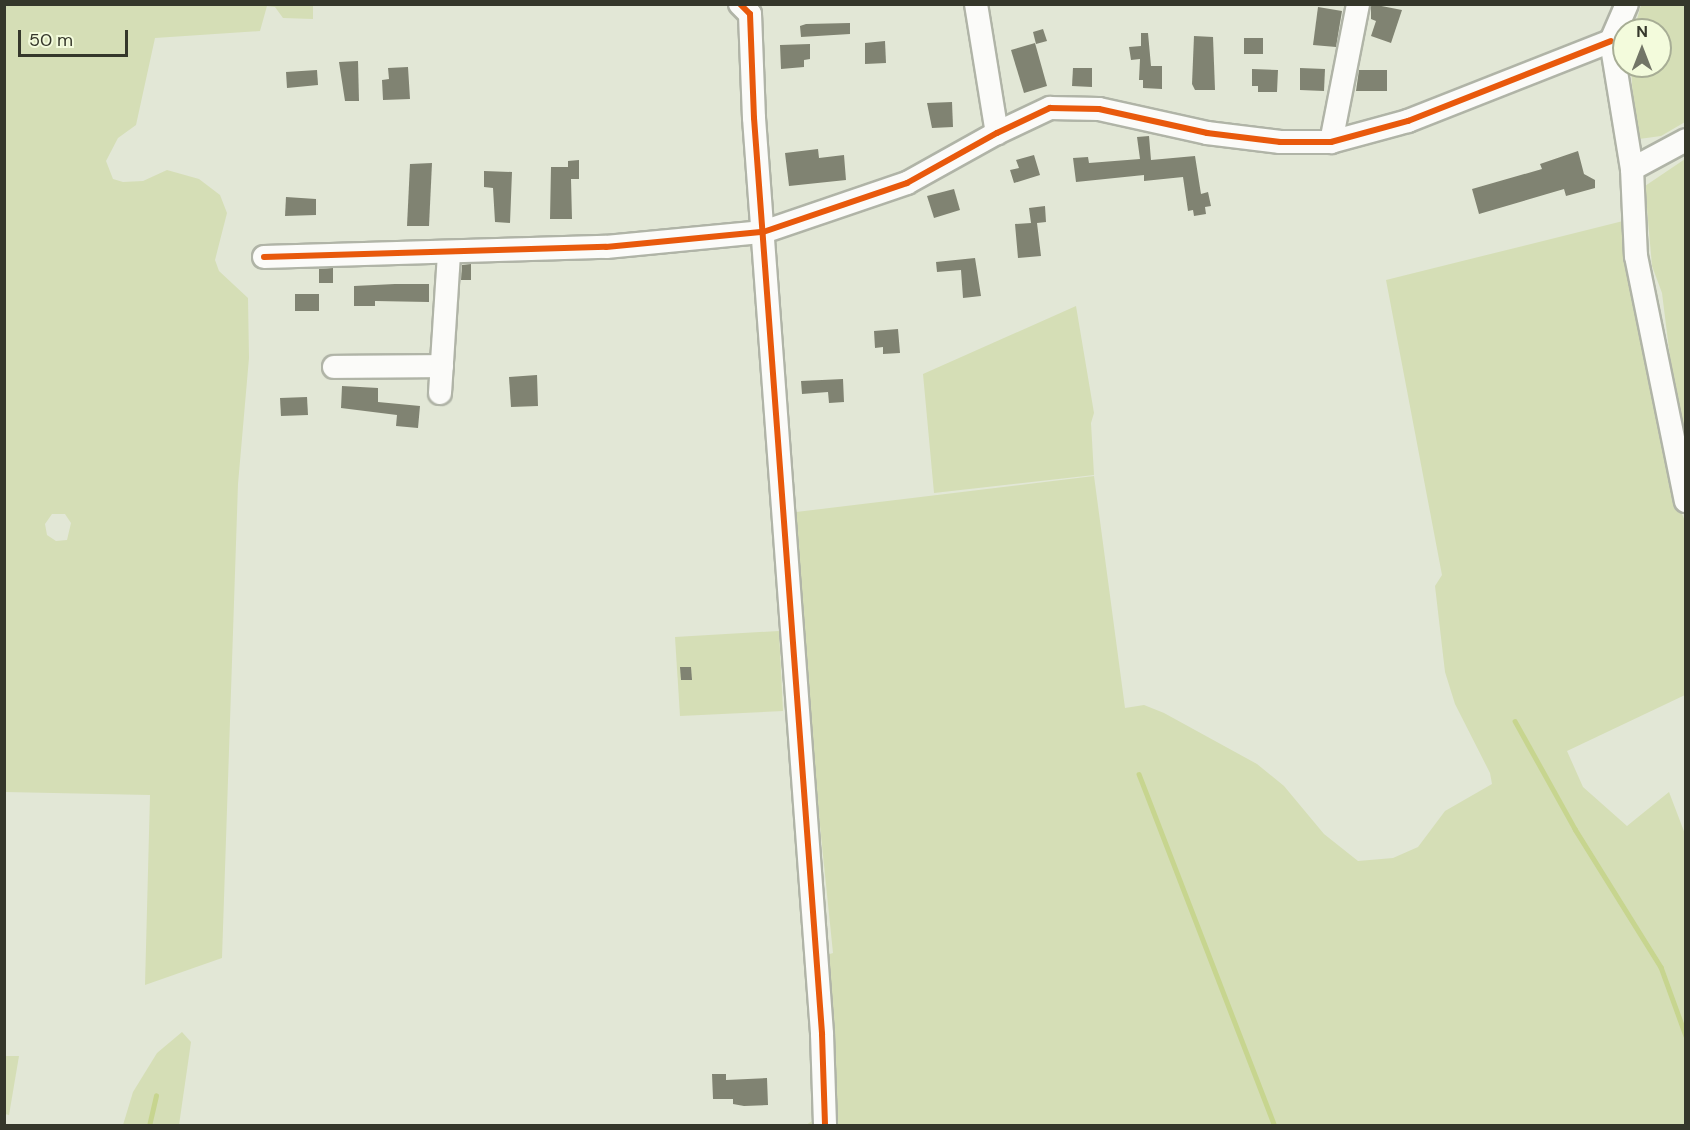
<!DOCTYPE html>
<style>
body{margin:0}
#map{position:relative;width:1690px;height:1130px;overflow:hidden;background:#e2e7d6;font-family:"DM Sans",sans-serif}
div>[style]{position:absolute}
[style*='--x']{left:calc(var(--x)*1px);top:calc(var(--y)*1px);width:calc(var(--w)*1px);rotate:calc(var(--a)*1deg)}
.green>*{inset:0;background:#d5deb6}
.stream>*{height:4.5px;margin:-2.25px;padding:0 2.25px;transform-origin:2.25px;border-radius:2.25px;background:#c7d58f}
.building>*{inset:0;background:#808372}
.roads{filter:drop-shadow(2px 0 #b0b4a7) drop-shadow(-2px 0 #b0b4a7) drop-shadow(0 2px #b0b4a7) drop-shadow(0 -2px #b0b4a7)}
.minor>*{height:22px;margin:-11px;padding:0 11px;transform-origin:11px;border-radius:11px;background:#fbfbf9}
.cycleway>*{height:6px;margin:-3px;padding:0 3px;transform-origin:3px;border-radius:3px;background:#e8590c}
span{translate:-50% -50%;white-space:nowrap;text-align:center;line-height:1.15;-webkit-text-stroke:6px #f3fbdc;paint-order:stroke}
.frame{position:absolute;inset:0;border:6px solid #35372b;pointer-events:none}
.north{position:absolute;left:1612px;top:18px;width:60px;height:60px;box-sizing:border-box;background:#f3fbdc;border:2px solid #a7ad95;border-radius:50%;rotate:0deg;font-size:16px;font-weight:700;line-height:24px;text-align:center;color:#35372b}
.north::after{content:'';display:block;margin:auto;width:21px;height:27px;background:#727567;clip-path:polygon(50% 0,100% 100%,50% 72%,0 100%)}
.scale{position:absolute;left:18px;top:30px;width:110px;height:27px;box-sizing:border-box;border:3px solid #35372b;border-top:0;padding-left:8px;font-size:18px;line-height:21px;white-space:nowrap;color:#35372b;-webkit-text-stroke:4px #f3fbdc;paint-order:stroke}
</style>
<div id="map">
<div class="green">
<div style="clip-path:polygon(evenodd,5px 4px,313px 5px,313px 19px,283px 18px,275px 7px,267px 6px,260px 31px,155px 38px,136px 125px,118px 138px,106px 161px,113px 179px,123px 182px,143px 181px,167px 170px,199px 179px,220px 195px,227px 213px,215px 260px,219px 271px,248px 298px,249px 358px,238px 484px,222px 958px,145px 985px,150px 795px,5px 792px,5px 4px,52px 514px,65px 514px,71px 523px,67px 540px,56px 541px,47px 535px,45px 524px,52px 514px)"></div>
<div style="clip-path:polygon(1641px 5px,1685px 5px,1685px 122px,1661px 136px,1639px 139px,1635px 135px,1631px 66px,1660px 66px,1660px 30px,1634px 30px)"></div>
<div style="clip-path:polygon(1685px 159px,1685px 478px,1662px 293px,1652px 266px,1645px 186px)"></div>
<div style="clip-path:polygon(1627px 220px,1677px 502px,1685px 521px,1685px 695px,1567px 751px,1583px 787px,1627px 826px,1669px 792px,1685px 834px,1685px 1125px,806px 1125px,812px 1121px,808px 981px,820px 957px,833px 953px,788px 513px,1094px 476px,1125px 708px,1144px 705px,1164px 713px,1257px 764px,1284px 786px,1324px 834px,1358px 861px,1393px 858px,1418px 847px,1445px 811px,1492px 784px,1490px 773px,1455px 704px,1445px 672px,1435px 586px,1442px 575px,1386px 280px)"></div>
<div style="clip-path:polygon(1076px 306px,1094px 413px,1091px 423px,1094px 475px,934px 493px,923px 374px)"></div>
<div style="clip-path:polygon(779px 631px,783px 711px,680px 716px,675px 637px)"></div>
<div style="clip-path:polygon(182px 1032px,191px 1042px,179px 1125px,123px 1125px,133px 1092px,157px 1053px)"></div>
<div style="clip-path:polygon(5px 1056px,19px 1056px,9px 1115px,5px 1114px)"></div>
</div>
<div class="stream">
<div style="--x:1515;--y:721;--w:124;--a:60.9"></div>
<div style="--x:1575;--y:829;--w:163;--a:58.1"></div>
<div style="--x:1661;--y:967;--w:73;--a:70.1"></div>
<div style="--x:1139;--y:774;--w:377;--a:68.9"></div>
<div style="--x:149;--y:1126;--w:31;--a:-77"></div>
</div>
<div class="building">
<div style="clip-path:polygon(1371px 4px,1402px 10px,1391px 43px,1371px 36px,1376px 21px,1371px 19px)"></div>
<div style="clip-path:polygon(1318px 7px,1342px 11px,1336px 47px,1313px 45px)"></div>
<div style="clip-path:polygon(850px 23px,850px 34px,801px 37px,800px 26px,806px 24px)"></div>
<div style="clip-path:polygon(1043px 29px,1047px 41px,1036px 44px,1033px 32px)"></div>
<div style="clip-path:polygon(1141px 33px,1148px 33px,1151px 66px,1162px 66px,1162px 89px,1143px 88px,1143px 80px,1139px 80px,1140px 59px,1131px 60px,1129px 47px,1141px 46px)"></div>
<div style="clip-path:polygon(1194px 36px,1213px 37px,1215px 90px,1195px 90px,1192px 84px)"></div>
<div style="clip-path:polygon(1244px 38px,1263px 38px,1263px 54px,1244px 54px)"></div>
<div style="clip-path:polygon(885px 41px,886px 63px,865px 64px,865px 43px)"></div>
<div style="clip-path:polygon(1035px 43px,1047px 86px,1024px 93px,1011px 50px)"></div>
<div style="clip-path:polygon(810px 44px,810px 59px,804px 60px,804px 67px,781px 69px,780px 45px)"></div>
<div style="clip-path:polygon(358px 61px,359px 101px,345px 101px,339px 62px)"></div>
<div style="clip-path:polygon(408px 67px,410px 99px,383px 100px,382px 80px,389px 79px,388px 68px)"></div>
<div style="clip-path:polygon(1073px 68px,1092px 68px,1092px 87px,1072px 86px)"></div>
<div style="clip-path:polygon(1300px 68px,1325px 69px,1324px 91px,1300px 90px)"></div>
<div style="clip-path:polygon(1252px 69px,1278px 70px,1277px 92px,1258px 92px,1258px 86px,1252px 86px)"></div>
<div style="clip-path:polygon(317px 70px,318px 85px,287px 88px,286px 72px)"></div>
<div style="clip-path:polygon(1359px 70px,1387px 70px,1387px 91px,1356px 91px)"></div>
<div style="clip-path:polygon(952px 102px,953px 127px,932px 128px,927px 103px)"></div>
<div style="clip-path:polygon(1149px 136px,1151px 160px,1195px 156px,1201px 194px,1208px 192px,1211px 206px,1205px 207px,1206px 214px,1194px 216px,1193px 210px,1188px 211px,1183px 177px,1144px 181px,1144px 175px,1076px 182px,1073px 158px,1088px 157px,1089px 163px,1140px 159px,1137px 137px)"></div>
<div style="clip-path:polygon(818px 149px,819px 158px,844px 155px,846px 180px,789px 186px,785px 153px)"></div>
<div style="clip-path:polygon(1578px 151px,1584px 174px,1595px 180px,1595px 188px,1566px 196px,1564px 189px,1479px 214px,1472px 189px,1542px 169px,1540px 164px)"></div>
<div style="clip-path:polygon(1034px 155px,1040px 175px,1014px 183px,1010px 170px,1019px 168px,1016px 160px)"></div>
<div style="clip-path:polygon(579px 160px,579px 179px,571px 179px,572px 219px,550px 219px,551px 167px,568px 167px,568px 161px)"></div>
<div style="clip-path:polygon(432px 163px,429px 226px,407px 226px,410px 164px)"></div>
<div style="clip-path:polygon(484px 171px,512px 172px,510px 223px,495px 222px,493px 188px,484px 187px)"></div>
<div style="clip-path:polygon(954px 189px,960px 210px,934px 218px,927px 196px)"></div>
<div style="clip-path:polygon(286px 197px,316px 199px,316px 215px,285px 216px)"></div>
<div style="clip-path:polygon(1045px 206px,1046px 222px,1037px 223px,1041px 256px,1018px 258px,1015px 224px,1031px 223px,1029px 208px)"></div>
<div style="clip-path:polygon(975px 258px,981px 296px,963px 298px,961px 270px,937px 272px,936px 262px)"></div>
<div style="clip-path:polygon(471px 264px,471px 280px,461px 280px,462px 265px)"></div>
<div style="clip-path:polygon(333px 268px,333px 283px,319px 283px,319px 269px)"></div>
<div style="clip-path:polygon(395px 284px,429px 284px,429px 302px,375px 301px,375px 306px,354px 306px,354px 286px)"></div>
<div style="clip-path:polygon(295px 294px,319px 294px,319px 311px,295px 311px)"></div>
<div style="clip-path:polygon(898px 329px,900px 353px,883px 354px,883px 347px,875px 348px,874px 331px)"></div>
<div style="clip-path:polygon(537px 375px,538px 406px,511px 407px,509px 377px)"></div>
<div style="clip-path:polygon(843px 379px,844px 402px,829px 403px,828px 392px,802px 394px,801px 381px)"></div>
<div style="clip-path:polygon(342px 386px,378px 388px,378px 402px,420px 406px,418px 428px,396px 426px,397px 415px,341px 408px)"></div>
<div style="clip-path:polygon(307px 397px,308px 415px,281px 416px,280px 398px)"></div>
<div style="clip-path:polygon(680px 667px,691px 667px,692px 680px,681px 680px)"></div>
<div style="clip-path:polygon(712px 1074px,726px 1074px,726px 1080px,767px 1078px,768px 1105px,744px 1106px,733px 1104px,733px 1099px,713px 1099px)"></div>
</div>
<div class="roads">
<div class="minor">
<div style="--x:740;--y:4;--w:14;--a:45"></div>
<div style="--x:750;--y:14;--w:104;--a:87.8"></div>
<div style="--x:754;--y:118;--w:919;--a:85.75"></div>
<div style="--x:822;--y:1034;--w:92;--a:88.1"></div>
<div style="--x:976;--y:4;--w:131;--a:80.8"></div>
<div style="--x:1627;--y:4;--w:40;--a:113.4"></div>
<div style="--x:1611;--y:41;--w:130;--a:80.7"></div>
<div style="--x:1632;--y:169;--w:87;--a:87.4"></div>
<div style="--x:1636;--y:256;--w:250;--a:78.5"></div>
<div style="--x:1331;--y:142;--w:141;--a:-78.9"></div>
<div style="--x:1632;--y:169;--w:61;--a:-28.2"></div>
<div style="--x:264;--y:257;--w:342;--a:-1.7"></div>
<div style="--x:606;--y:247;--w:158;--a:-5.5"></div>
<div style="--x:763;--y:232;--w:152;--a:-18.8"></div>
<div style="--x:907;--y:183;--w:103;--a:-29.1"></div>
<div style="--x:997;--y:133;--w:59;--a:-25.3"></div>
<div style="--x:1050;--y:108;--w:49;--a:1.2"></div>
<div style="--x:1099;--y:109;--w:111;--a:12.5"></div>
<div style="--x:1207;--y:133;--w:74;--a:7"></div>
<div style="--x:1280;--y:142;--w:51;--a:0"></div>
<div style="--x:1331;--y:142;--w:80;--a:-15.3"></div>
<div style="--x:1408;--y:121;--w:218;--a:-21.5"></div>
<div style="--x:334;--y:367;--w:108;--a:-0.5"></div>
<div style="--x:440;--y:393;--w:140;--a:-86.3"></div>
</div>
</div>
<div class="cycleway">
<div style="--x:740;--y:4;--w:14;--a:45"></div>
<div style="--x:750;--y:14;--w:104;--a:87.8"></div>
<div style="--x:754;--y:118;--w:919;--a:85.75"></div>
<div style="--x:822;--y:1034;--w:92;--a:88.1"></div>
<div style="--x:264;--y:257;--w:342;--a:-1.7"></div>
<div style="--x:606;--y:247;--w:158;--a:-5.5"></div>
<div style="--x:763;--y:232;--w:152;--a:-18.8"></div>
<div style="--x:907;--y:183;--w:103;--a:-29.1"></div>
<div style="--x:997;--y:133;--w:59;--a:-25.3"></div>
<div style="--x:1050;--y:108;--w:49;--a:1.2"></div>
<div style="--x:1099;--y:109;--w:111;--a:12.5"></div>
<div style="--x:1207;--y:133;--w:74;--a:7"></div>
<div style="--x:1280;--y:142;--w:51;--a:0"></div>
<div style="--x:1331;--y:142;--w:80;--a:-15.3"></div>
<div style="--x:1408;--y:121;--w:218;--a:-21.5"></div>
</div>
<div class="frame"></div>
<div class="north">N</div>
<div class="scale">50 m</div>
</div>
